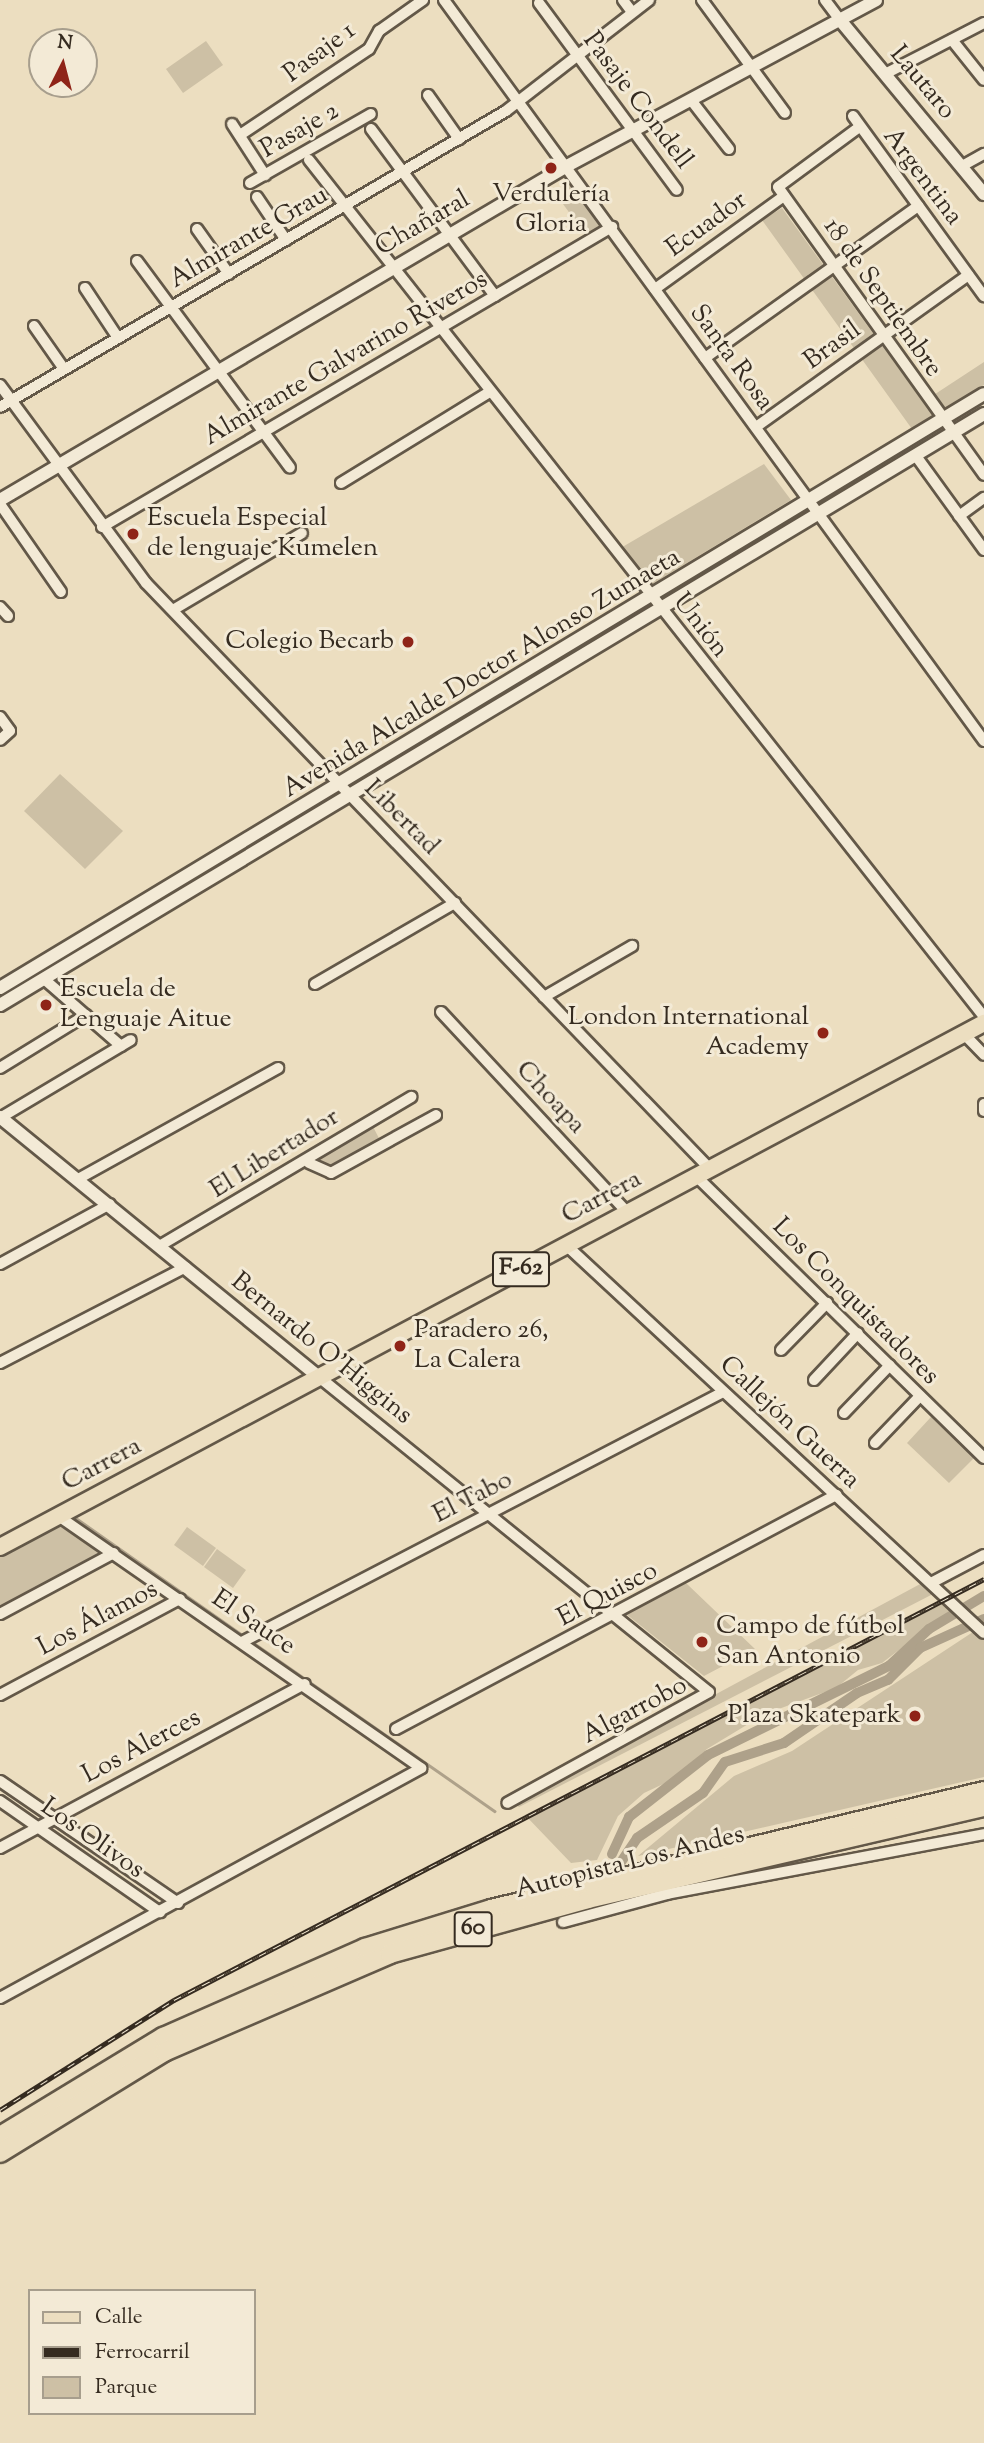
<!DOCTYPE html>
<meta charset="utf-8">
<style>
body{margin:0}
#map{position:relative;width:984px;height:2443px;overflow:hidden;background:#ecdec0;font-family:"Sorts Mill Goudy",serif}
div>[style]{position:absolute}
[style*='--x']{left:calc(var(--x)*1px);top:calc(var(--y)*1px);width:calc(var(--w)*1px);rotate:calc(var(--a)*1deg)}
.green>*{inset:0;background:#cdc0a5}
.stream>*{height:2.5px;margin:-1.25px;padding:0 1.25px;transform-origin:1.25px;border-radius:1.25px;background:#aea18a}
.canal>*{height:10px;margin:-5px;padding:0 5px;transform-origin:5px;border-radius:5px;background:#aea18a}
.roads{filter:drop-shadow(2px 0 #635848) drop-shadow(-2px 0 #635848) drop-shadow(0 2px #635848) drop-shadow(0 -2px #635848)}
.minor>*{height:10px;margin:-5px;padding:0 5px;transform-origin:5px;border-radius:5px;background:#f3ead6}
.tertiary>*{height:12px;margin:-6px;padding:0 6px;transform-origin:6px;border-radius:6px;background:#f3ead6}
.primary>*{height:16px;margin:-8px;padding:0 8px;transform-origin:8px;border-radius:8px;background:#ecdec0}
.motorway>*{height:18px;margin:-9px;padding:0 9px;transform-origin:9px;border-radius:9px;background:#ecdec0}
.rail>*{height:5px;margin-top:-2.5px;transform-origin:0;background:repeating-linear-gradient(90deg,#f3ead6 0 8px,#352b20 0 16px);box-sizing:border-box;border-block:2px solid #352b20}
.dots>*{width:19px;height:19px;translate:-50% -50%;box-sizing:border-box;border:4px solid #f3ead6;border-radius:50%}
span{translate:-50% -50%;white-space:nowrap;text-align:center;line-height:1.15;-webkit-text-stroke:6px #f3ead6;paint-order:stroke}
.shield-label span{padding:2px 5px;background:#f3ead6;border:2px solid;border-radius:5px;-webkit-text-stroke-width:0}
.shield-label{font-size:24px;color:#352b20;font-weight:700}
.street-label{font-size:26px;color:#352b20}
.poi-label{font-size:26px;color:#352b20}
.left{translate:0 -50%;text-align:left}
.right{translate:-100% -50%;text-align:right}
.legend{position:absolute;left:28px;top:2289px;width:228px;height:126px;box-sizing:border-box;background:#f3ead6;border:2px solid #a79e8d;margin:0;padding:9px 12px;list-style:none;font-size:21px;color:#352b20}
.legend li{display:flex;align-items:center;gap:14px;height:35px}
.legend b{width:35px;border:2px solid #a79e8d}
.north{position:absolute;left:28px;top:28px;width:70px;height:70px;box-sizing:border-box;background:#f3ead6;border:2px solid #a79e8d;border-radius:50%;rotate:6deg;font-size:19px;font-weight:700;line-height:28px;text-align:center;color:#352b20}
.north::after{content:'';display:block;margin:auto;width:24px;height:32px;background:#8f2418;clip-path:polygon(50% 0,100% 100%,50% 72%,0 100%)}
</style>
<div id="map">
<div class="green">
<div style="clip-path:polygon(206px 41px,223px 65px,183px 93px,166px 69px)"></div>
<div style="clip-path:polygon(569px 183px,603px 227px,587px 237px,555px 193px)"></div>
<div style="clip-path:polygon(782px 208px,923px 402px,984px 362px,984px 385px,912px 429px,762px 220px)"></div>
<div style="clip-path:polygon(764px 464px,791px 500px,652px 584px,619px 549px)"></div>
<div style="clip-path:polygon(60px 774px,123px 831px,85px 869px,24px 811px)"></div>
<div style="clip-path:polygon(371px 1123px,381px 1142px,331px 1170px,313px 1163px,310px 1157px)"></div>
<div style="clip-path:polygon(931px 1417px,974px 1458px,949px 1483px,907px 1443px)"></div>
<div style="clip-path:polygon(55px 1523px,104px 1555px,0 1611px,0 1553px)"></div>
<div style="clip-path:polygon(187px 1527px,216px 1548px,203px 1566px,174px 1545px)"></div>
<div style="clip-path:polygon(217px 1549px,246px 1570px,233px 1588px,204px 1567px)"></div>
<div style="clip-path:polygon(684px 1581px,687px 1584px,755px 1649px,704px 1676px,626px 1614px)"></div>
<div style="clip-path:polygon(922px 1583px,933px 1594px,519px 1807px,514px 1803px)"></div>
<div style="clip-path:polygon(942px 1602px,951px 1610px,882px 1663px,858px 1670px,836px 1688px,765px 1714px,707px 1749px,676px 1778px,644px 1793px,618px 1816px,597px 1860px,571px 1863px,525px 1815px)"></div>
<div style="clip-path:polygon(976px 1630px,984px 1638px,984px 1777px,638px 1856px,734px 1776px,792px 1751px)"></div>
</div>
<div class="stream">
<div style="--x:73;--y:1516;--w:210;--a:35.1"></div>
<div style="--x:251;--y:1641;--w:297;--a:34.9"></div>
</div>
<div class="canal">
<div style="--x:612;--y:1854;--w:41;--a:-65.3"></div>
<div style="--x:629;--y:1817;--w:100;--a:-38.1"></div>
<div style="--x:708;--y:1755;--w:202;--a:-26.2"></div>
<div style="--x:889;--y:1666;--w:54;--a:-42.8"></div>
<div style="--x:929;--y:1629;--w:64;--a:-31"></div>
<div style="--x:621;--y:1862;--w:29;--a:-56"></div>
<div style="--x:637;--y:1838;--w:80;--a:-34.3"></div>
<div style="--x:703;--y:1793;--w:38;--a:-55"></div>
<div style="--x:725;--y:1762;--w:62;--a:-17.9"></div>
<div style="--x:784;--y:1743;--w:88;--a:-34.4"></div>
<div style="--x:857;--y:1693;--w:34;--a:-23"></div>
<div style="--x:888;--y:1680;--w:45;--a:-45"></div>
<div style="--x:920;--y:1648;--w:70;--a:-24.4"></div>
</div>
<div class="roads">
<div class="minor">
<div style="--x:444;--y:0;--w:917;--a:53.92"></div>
<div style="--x:623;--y:0;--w:15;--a:53"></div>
<div style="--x:702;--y:0;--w:140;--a:53.7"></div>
<div style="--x:825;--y:0;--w:25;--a:53"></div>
<div style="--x:539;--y:3;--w:232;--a:53.6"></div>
<div style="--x:952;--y:40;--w:51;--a:51.3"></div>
<div style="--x:885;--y:74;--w:111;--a:-27.3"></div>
<div style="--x:428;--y:95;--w:54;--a:54.8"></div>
<div style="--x:691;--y:100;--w:62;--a:52.2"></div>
<div style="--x:853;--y:116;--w:223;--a:54"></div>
<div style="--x:232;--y:124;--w:61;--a:57.1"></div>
<div style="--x:858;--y:128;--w:99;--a:143.6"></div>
<div style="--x:778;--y:187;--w:354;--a:54.4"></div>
<div style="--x:371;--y:129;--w:208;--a:53.4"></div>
<div style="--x:240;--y:135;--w:155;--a:-33.7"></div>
<div style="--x:369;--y:49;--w:21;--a:-61"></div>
<div style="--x:379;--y:31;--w:54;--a:-35.2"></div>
<div style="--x:309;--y:160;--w:1091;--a:51.77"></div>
<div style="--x:962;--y:166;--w:25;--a:-29"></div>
<div style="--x:250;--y:183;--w:139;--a:-29.7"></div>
<div style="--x:257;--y:197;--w:52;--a:56"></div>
<div style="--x:197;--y:229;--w:55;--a:54.6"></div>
<div style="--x:137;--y:261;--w:257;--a:53.5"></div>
<div style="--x:85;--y:288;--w:60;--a:56.6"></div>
<div style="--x:655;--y:289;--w:159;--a:-35.8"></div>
<div style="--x:34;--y:326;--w:52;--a:55.1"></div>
<div style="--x:705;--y:358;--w:262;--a:-35.5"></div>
<div style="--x:0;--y:385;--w:246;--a:53.6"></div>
<div style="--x:146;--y:583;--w:813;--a:46.1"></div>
<div style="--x:0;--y:407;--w:586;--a:-30.33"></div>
<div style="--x:506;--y:111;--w:181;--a:-37.8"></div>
<div style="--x:756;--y:427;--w:261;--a:-35.6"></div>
<div style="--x:916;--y:456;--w:116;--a:54.1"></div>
<div style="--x:341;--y:483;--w:172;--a:-31.5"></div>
<div style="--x:0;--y:504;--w:107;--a:55.3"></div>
<div style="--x:959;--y:516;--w:31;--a:-36"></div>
<div style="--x:102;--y:527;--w:592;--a:-30.47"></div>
<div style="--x:0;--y:607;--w:12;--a:48"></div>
<div style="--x:173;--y:610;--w:150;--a:-30.8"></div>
<div style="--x:0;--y:717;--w:17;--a:54"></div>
<div style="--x:10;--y:731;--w:13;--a:138"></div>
<div style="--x:44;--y:979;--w:102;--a:41"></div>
<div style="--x:315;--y:984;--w:162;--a:-30.1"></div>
<div style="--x:544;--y:997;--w:102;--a:-30.1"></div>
<div style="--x:441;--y:1012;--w:275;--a:47.1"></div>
<div style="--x:964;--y:1034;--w:29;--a:46"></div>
<div style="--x:0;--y:1068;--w:101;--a:-31.6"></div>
<div style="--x:984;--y:1104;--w:7;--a:90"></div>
<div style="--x:0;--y:1118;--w:152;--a:-30.8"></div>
<div style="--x:309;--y:1163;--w:24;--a:24"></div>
<div style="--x:331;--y:1173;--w:120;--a:-28.9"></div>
<div style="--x:696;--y:1176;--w:403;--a:44.4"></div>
<div style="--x:78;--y:1179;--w:229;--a:-29"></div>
<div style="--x:161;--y:1245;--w:291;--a:-30.6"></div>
<div style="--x:566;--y:1245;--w:570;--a:42.87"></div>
<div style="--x:0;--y:1264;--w:125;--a:-28.6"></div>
<div style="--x:781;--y:1350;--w:66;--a:-45.6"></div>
<div style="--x:0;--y:1363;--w:209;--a:-27.3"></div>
<div style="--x:319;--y:1377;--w:501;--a:38.93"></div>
<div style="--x:709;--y:1692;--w:230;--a:151.2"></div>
<div style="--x:814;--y:1380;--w:64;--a:-46.9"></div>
<div style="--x:844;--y:1413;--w:66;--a:-46.2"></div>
<div style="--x:875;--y:1443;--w:65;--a:-46.2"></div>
<div style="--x:931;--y:1583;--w:60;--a:-27.8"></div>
<div style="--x:0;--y:1614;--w:129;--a:-28.2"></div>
<div style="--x:242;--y:1642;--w:542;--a:-27.46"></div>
<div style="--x:0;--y:1695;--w:204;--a:-28.1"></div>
<div style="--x:396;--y:1729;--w:499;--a:-28"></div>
<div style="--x:0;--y:1781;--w:216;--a:34.4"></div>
<div style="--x:0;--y:1801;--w:195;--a:34.8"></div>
<div style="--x:0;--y:1848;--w:346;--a:-28.3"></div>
<div style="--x:563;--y:1922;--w:108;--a:-15.1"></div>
<div style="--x:667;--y:1894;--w:323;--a:-10.7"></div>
<div style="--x:0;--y:1998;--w:480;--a:-28.6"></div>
<div style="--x:421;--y:1768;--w:442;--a:-145.2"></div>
</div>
<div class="tertiary">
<div style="--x:840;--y:20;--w:226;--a:50.4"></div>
<div style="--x:0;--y:500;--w:656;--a:-30.51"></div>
<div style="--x:565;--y:167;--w:353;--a:-28.2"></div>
<div style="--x:0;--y:988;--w:1149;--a:-31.12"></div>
<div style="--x:0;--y:1005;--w:1148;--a:-30.99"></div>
<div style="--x:0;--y:1117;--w:412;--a:39.2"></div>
</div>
<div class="primary">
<div style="--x:0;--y:1547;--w:1115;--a:-28.04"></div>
</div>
<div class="motorway">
<div style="--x:0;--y:2136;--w:191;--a:-31.3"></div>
<div style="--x:163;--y:2037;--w:221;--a:-23.8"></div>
<div style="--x:365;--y:1948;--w:132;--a:-17.2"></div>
<div style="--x:491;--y:1909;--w:507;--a:-13.46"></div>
<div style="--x:0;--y:2153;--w:193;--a:-31.6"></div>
<div style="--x:164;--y:2052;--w:246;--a:-23.4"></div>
<div style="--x:390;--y:1954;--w:205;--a:-15.5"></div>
<div style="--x:588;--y:1899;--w:407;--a:-13.1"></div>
</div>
</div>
<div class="rail">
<div style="--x:0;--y:2110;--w:206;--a:-32.3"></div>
<div style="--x:174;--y:2000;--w:913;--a:-27.46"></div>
</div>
<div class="dots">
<div style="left:551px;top:168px;background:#8f2418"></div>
<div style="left:133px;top:534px;background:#8f2418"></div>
<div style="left:408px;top:642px;background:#8f2418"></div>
<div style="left:46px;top:1005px;background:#8f2418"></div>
<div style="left:823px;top:1033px;background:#8f2418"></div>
<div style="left:400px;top:1346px;background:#8f2418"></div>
<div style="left:702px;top:1642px;background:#8f2418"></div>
<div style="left:915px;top:1716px;background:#8f2418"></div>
</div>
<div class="shield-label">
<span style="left:521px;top:1269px">F-62</span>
<span style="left:473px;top:1929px">60</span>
</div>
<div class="street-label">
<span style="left:320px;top:53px;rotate:-37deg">Pasaje 1</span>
<span style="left:922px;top:83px;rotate:50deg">Lautaro</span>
<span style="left:637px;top:101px;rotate:53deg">Pasaje Condell</span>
<span style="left:300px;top:131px;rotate:-30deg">Pasaje 2</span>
<span style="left:922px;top:177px;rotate:53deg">Argentina</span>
<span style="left:423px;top:224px;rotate:-30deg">Chañaral</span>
<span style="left:707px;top:225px;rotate:-36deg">Ecuador</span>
<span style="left:249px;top:238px;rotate:-30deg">Almirante Grau</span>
<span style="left:882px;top:298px;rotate:55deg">18 de Septiembre</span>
<span style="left:833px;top:346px;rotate:-36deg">Brasil</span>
<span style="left:731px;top:358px;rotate:54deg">Santa Rosa</span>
<span style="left:346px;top:359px;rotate:-30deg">Almirante Galvarino Riveros</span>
<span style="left:700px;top:626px;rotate:52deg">Unión</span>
<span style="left:482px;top:674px;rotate:-31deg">Avenida Alcalde Doctor Alonso Zumaeta</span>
<span style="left:401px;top:818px;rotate:45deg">Libertad</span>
<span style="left:550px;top:1098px;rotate:47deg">Choapa</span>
<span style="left:275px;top:1154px;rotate:-32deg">El Libertador</span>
<span style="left:602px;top:1198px;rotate:-28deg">Carrera</span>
<span style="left:855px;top:1302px;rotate:45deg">Los Conquistadores</span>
<span style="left:321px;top:1349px;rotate:39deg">Bernardo O'Higgins</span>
<span style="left:789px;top:1423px;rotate:43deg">Callejón Guerra</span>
<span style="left:102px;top:1465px;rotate:-28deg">Carrera</span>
<span style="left:473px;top:1498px;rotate:-27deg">El Tabo</span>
<span style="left:608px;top:1595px;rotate:-28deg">El Quisco</span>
<span style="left:98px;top:1619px;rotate:-28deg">Los Álamos</span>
<span style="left:253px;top:1623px;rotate:34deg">El Sauce</span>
<span style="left:635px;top:1711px;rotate:-28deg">Algarrobo</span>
<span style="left:142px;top:1747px;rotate:-28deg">Los Alerces</span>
<span style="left:92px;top:1839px;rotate:35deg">Los Olivos</span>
<span style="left:630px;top:1863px;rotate:-14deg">Autopista Los Andes</span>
</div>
<div class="poi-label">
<span style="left:551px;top:210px">Verdulería<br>Gloria</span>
<span class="left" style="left:147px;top:534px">Escuela Especial<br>de lenguaje Kumelen</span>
<span class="right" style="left:394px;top:642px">Colegio Becarb</span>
<span class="left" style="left:60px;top:1005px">Escuela de<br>Lenguaje Aitue</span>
<span class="right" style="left:809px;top:1033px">London International<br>Academy</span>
<span class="left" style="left:414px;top:1346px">Paradero 26,<br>La Calera</span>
<span class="left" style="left:716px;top:1642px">Campo de fútbol<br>San Antonio</span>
<span class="right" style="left:901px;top:1716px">Plaza Skatepark</span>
</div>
<ul class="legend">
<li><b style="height:9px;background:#ecdec0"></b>Calle</li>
<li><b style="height:9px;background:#352b20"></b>Ferrocarril</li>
<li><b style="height:19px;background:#cdc0a5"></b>Parque</li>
</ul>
<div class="north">N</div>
</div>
